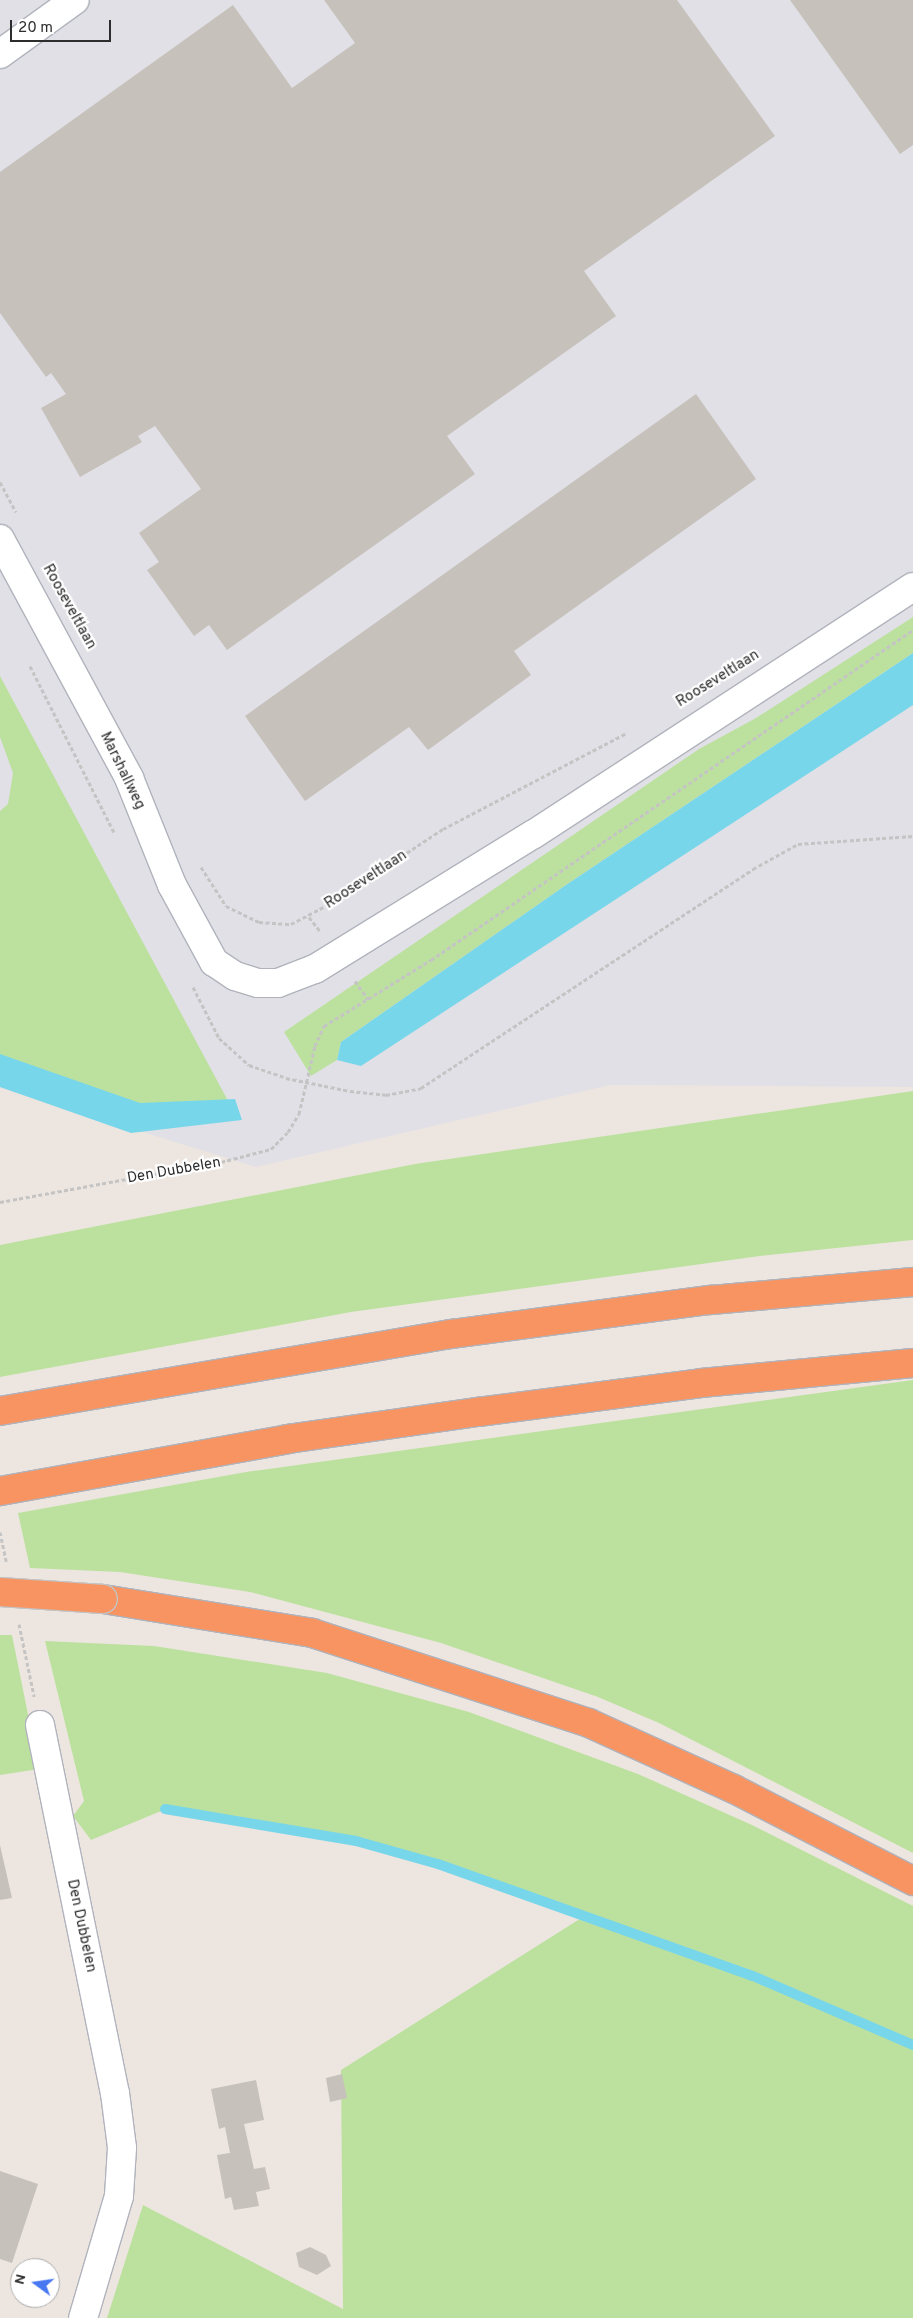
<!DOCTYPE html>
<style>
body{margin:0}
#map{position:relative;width:913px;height:2318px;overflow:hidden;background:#ede6e0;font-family:Overpass,sans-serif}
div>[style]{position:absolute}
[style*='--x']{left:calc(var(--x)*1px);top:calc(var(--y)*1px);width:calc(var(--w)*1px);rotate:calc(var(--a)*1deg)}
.industrial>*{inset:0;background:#e1e0e6}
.green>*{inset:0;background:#bce19f}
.water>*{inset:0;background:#78d6ea}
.stream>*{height:10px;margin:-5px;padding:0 5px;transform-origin:5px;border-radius:5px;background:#78d6ea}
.building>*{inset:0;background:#c6c1bb}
.path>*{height:3px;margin-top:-1.5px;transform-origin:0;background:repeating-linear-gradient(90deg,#c4c4c4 0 4px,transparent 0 6.5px)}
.roads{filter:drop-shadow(1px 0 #b0b3bc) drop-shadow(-1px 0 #b0b3bc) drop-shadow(0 1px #b0b3bc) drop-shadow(0 -1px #b0b3bc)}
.minor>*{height:28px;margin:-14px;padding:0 14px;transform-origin:14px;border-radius:14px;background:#fff}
.highway>*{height:28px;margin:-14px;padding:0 14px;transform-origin:14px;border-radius:14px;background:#f79461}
.bridges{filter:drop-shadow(1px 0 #c4c4c4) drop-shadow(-1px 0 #c4c4c4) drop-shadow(0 1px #c4c4c4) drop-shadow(0 -1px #c4c4c4)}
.highway-bridge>*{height:28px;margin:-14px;padding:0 14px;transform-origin:14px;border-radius:14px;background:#f79461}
span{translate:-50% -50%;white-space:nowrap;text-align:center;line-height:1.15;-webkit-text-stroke:4.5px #fff;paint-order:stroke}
.street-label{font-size:15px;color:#2d2d2d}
.north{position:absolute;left:10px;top:2258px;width:50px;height:50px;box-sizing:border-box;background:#fff;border:1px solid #ababab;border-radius:50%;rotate:284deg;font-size:14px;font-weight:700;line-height:20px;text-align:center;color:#2d2d2d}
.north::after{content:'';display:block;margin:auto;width:18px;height:22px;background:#4877f2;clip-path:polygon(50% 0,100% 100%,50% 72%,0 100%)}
.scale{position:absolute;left:10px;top:20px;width:101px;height:22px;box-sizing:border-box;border:2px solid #2d2d2d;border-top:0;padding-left:6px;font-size:15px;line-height:18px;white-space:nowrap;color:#2d2d2d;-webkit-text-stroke:4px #fff;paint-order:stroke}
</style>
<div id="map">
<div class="industrial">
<div style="clip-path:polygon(0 0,913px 0,913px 1087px,610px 1085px,256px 1167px,0 1088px)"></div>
</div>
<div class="green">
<div style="clip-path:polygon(913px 617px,913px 653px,566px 885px,341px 1042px,337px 1060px,311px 1076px,284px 1032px,699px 749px,756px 718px)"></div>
<div style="clip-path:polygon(0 676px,234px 1112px,200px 1123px,0 1073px,0 811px,8px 804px,13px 773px,0 737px)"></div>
<div style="clip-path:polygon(913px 1091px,913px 1240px,760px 1256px,351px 1312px,0 1377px,0 1245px,415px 1164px)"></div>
<div style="clip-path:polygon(913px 1380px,913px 1853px,659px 1723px,598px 1697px,441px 1643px,250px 1592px,120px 1572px,30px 1568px,18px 1513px,246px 1472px)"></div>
<div style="clip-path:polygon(0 1635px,12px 1635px,39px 1769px,0 1775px)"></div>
<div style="clip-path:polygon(45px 1641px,154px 1646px,327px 1673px,469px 1712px,638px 1774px,752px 1825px,913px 1906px,913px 2318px,107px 2318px,143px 2205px,343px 2309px,341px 2070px,586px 1915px,463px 1872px,364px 1842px,257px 1820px,166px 1809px,91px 1840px,73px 1816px,84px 1801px)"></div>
</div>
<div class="water">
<div style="clip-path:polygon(913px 653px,913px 705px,361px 1066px,337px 1060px,341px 1042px,566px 885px)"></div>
<div style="clip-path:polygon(0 1054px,140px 1103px,235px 1099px,242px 1120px,131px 1133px,0 1087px)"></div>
</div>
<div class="stream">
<div style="--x:165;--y:1809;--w:194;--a:9.5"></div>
<div style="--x:356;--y:1841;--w:85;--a:15.7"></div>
<div style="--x:438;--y:1864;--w:334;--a:19.6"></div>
<div style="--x:753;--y:1976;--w:174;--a:23.3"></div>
</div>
<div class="building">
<div style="clip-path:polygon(324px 0,677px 0,775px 136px,584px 271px,616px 316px,447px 436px,475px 474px,227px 650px,209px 625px,194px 636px,147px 570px,159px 562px,139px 533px,201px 489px,155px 426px,138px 436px,142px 442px,80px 477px,41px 408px,66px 394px,51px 373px,46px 377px,0 313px,0 172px,233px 5px,292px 88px,355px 43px)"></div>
<div style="clip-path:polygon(790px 0,913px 0,913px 145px,900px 154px)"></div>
<div style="clip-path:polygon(696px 394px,756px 479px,514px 651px,531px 675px,428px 750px,409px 727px,305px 801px,245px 716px)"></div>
<div style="clip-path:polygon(0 1845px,12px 1898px,0 1900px)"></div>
<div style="clip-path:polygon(342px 2074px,347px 2098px,330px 2102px,326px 2078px)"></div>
<div style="clip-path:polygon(256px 2080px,264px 2120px,244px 2124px,254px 2169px,265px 2167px,270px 2189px,256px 2192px,259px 2206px,234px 2210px,231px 2197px,225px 2199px,217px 2155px,230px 2153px,225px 2127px,219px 2129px,211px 2089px)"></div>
<div style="clip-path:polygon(0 2171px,38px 2184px,12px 2263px,0 2259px)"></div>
<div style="clip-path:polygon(310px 2247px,326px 2255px,331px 2266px,317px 2275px,299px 2267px,296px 2253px)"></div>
</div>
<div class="path">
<div style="--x:0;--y:482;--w:34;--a:62"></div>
<div style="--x:30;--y:666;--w:186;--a:63.2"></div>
<div style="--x:201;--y:867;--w:46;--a:57.3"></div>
<div style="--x:226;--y:906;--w:37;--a:26"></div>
<div style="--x:259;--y:922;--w:32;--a:4"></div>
<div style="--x:291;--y:924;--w:45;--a:-27.7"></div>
<div style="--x:331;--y:903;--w:134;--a:-33.5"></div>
<div style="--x:443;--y:829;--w:208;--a:-27.6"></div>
<div style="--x:309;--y:917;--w:18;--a:52"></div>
<div style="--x:355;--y:981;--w:22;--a:54"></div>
<div style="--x:193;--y:987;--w:57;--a:63"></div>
<div style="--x:219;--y:1038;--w:40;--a:42"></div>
<div style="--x:249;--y:1065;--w:39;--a:19"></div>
<div style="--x:286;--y:1078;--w:65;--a:11.5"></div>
<div style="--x:350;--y:1091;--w:36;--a:6"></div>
<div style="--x:386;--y:1095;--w:36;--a:-11"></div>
<div style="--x:421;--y:1088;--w:398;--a:-33.4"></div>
<div style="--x:753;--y:869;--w:51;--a:-29.1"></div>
<div style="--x:798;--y:844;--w:115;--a:-4"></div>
<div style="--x:0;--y:1202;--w:225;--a:-10.3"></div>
<div style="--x:221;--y:1162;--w:52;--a:-14.6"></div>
<div style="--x:271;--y:1149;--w:24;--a:-45"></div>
<div style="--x:288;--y:1132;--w:21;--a:-59"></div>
<div style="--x:299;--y:1114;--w:70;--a:-76.8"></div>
<div style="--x:315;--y:1046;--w:22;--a:-66"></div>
<div style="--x:324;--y:1026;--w:126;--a:-31.7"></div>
<div style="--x:431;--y:960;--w:584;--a:-34.4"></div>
<div style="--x:0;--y:1532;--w:30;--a:78"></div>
<div style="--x:19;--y:1624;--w:74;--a:78.2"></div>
</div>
<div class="roads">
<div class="minor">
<div style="--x:0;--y:54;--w:92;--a:-35.8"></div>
<div style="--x:0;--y:539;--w:272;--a:61.6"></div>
<div style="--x:129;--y:778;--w:115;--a:68.1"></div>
<div style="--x:172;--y:885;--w:88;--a:61.4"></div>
<div style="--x:214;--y:962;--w:25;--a:34"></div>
<div style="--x:235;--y:976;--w:24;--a:17"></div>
<div style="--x:258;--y:983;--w:20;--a:0"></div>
<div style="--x:278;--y:983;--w:40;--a:-21"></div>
<div style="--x:315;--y:969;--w:257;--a:-31.7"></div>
<div style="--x:534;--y:834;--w:452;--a:-33.1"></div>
<div style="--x:40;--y:1725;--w:376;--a:78.5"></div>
<div style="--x:115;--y:2093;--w:55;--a:82.7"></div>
<div style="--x:122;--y:2148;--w:48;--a:93.6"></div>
<div style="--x:119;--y:2196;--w:127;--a:106.4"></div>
</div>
<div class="highway">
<div style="--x:0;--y:1411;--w:458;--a:-9.7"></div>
<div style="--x:451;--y:1334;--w:262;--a:-7.5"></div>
<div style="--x:711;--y:1300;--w:203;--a:-5.1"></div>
<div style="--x:0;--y:1491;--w:293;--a:-10.2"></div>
<div style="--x:288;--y:1439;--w:192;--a:-8.1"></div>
<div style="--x:478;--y:1412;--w:225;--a:-7.4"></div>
<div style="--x:701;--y:1383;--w:213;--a:-5.4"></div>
<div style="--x:103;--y:1599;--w:212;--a:9.2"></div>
<div style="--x:312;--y:1633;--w:291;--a:18"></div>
<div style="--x:589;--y:1723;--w:159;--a:24.5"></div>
<div style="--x:734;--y:1789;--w:201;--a:27.2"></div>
</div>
</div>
<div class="bridges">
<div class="highway-bridge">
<div style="--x:0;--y:1592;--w:103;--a:3.9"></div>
</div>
</div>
<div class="street-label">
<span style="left:69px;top:607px;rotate:61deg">Rooseveltlaan</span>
<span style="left:718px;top:679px;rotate:-32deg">Rooseveltlaan</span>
<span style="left:122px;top:771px;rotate:64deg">Marshallweg</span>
<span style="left:366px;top:880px;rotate:-33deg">Rooseveltlaan</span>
<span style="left:174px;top:1171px;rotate:-10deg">Den Dubbelen</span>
<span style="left:81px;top:1926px;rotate:78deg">Den Dubbelen</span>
</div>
<div class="north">N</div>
<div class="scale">20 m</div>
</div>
